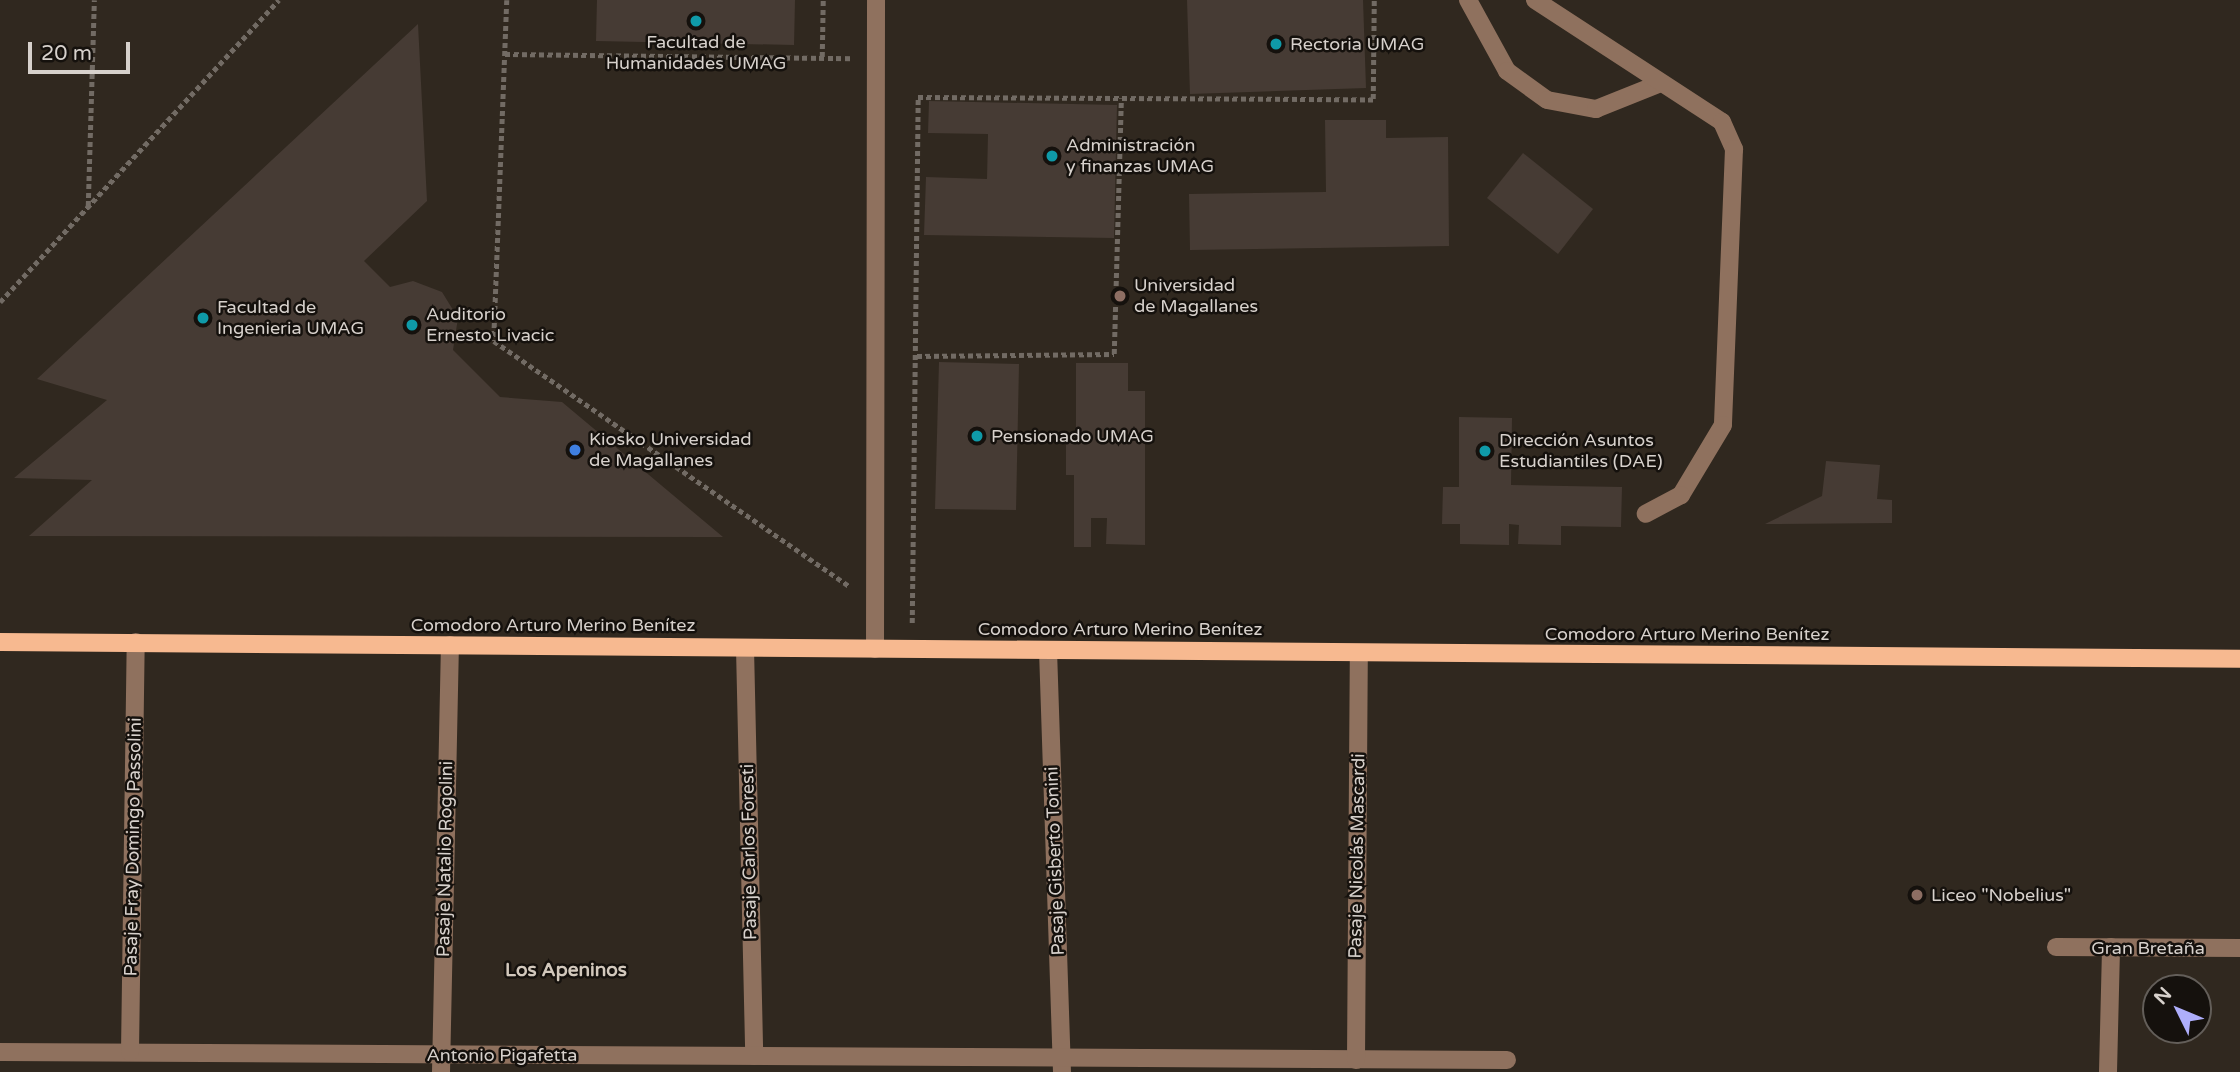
<!DOCTYPE html>
<meta charset="utf-8">
<style>
body{margin:0}
#map{position:relative;width:2240px;height:1072px;overflow:hidden;background:#30281f;font-family:"Varela Round",sans-serif}
div>[style]{position:absolute}
[style*='--x']{left:calc(var(--x)*1px);top:calc(var(--y)*1px);width:calc(var(--w)*1px);rotate:calc(var(--a)*1deg)}
.building>*{inset:0;background:#463b34}
.path>*{height:4.5px;margin-top:-2.25px;transform-origin:0;background:repeating-linear-gradient(90deg,#726b64 0 5px,transparent 0 8.5px)}
.minor>*{height:18px;margin:-9px;padding:0 9px;transform-origin:9px;border-radius:9px;background:#8f715e}
.major>*{height:18px;margin:-9px;padding:0 9px;transform-origin:9px;border-radius:9px;background:#f7b990}
.dots>*{width:19px;height:19px;translate:-50% -50%;box-sizing:border-box;border:4px solid #15110d;border-radius:50%}
span{translate:-50% -50%;white-space:nowrap;text-align:center;line-height:1.15;-webkit-text-stroke:5px #15110d;paint-order:stroke}
.poi-label{font-size:18px;color:#d7d1cc}
.left{translate:0 -50%;text-align:left}
.street-label{font-size:18px;color:#d7d1cc}
.neighbourhood-label{font-size:19px;color:#d2c8bc;font-weight:700}
.north{position:absolute;left:2142px;top:974px;width:70px;height:70px;box-sizing:border-box;background:#15110d;border:2px solid #635e59;border-radius:50%;rotate:313deg;font-size:19px;font-weight:700;line-height:28px;text-align:center;color:#d7d1cc}
.north::after{content:'';display:block;margin:auto;width:24px;height:32px;background:#aeaefb;clip-path:polygon(50% 0,100% 100%,50% 72%,0 100%)}
.scale{position:absolute;left:28px;top:42px;width:102px;height:32px;box-sizing:border-box;border:4px solid #d7d1cc;border-top:0;padding-left:9px;font-size:21px;line-height:24px;white-space:nowrap;color:#d7d1cc;-webkit-text-stroke:5px #15110d;paint-order:stroke}
</style>
<div id="map">
<div class="building">
<div style="clip-path:polygon(597px 0,795px 0,794px 45px,596px 41px)"></div>
<div style="clip-path:polygon(1187px 0,1363px 0,1366px 88px,1190px 94px)"></div>
<div style="clip-path:polygon(418px 24px,427px 201px,364px 261px,390px 287px,413px 281px,442px 292px,458px 318px,453px 350px,500px 397px,562px 402px,723px 537px,29px 536px,92px 480px,14px 478px,107px 400px,37px 379px)"></div>
<div style="clip-path:polygon(929px 101px,1117px 105px,1114px 238px,924px 235px,926px 177px,987px 179px,988px 134px,928px 133px)"></div>
<div style="clip-path:polygon(1325px 120px,1386px 120px,1386px 138px,1448px 137px,1449px 246px,1190px 250px,1189px 194px,1326px 192px)"></div>
<div style="clip-path:polygon(1523px 153px,1593px 209px,1558px 254px,1487px 198px)"></div>
<div style="clip-path:polygon(939px 362px,1019px 364px,1016px 510px,935px 509px)"></div>
<div style="clip-path:polygon(1076px 363px,1128px 363px,1128px 391px,1145px 391px,1145px 545px,1106px 544px,1107px 518px,1091px 518px,1091px 547px,1074px 547px,1074px 475px,1066px 475px,1066px 440px,1076px 440px)"></div>
<div style="clip-path:polygon(1459px 417px,1512px 418px,1511px 485px,1622px 487px,1621px 527px,1561px 526px,1561px 545px,1518px 544px,1519px 525px,1509px 524px,1509px 545px,1460px 544px,1460px 524px,1442px 524px,1443px 487px,1459px 487px)"></div>
<div style="clip-path:polygon(1826px 461px,1880px 465px,1877px 499px,1892px 500px,1892px 523px,1765px 524px,1822px 496px)"></div>
</div>
<div class="path">
<div style="--x:507;--y:0;--w:341;--a:92.2"></div>
<div style="--x:494;--y:341;--w:431;--a:34.6"></div>
<div style="--x:505;--y:54;--w:348;--a:0.7"></div>
<div style="--x:822;--y:57;--w:57;--a:-89"></div>
<div style="--x:88;--y:206;--w:206;--a:-88.3"></div>
<div style="--x:0;--y:302;--w:411;--a:-47.3"></div>
<div style="--x:917;--y:356;--w:197;--a:-0.6"></div>
<div style="--x:1114;--y:354;--w:256;--a:-88.4"></div>
<div style="--x:912;--y:623;--w:526;--a:-89.35"></div>
<div style="--x:918;--y:97;--w:455;--a:0.3"></div>
<div style="--x:1373;--y:99;--w:99;--a:-89.4"></div>
</div>
<div class="minor">
<div style="--x:1468;--y:0;--w:81;--a:61.2"></div>
<div style="--x:1507;--y:71;--w:49;--a:35.9"></div>
<div style="--x:1547;--y:100;--w:50;--a:10.4"></div>
<div style="--x:1596;--y:109;--w:70;--a:-21.8"></div>
<div style="--x:1535;--y:0;--w:223;--a:33.1"></div>
<div style="--x:1722;--y:122;--w:30;--a:66"></div>
<div style="--x:1734;--y:149;--w:276;--a:92.3"></div>
<div style="--x:1723;--y:425;--w:82;--a:121"></div>
<div style="--x:1681;--y:495;--w:40;--a:152"></div>
<div style="--x:745;--y:648;--w:408;--a:88.7"></div>
<div style="--x:875;--y:649;--w:649;--a:-89.91"></div>
<div style="--x:1048;--y:650;--w:422;--a:88.1"></div>
<div style="--x:2056;--y:947;--w:184;--a:0.3"></div>
<div style="--x:0;--y:1052;--w:1507;--a:0.3"></div>
<div style="--x:130;--y:1052;--w:410;--a:-89.2"></div>
<div style="--x:1356;--y:1060;--w:407;--a:-89.6"></div>
<div style="--x:441;--y:1072;--w:427;--a:-88.8"></div>
<div style="--x:2108;--y:1072;--w:125;--a:-88.6"></div>
</div>
<div class="major">
<div style="--x:0;--y:642;--w:2240;--a:0.43"></div>
</div>
<div class="dots">
<div style="left:696px;top:21px;background:#0f9aa8"></div>
<div style="left:1276px;top:44px;background:#0f9aa8"></div>
<div style="left:1052px;top:156px;background:#0f9aa8"></div>
<div style="left:1120px;top:296px;background:#8d6e63"></div>
<div style="left:203px;top:318px;background:#0f9aa8"></div>
<div style="left:412px;top:325px;background:#0f9aa8"></div>
<div style="left:977px;top:436px;background:#0f9aa8"></div>
<div style="left:575px;top:450px;background:#3f7fe0"></div>
<div style="left:1485px;top:451px;background:#0f9aa8"></div>
<div style="left:1917px;top:895px;background:#8d6e63"></div>
</div>
<div class="poi-label">
<span style="left:696px;top:53px">Facultad de<br>Humanidades UMAG</span>
<span class="left" style="left:1290px;top:44px">Rectoria UMAG</span>
<span class="left" style="left:1066px;top:156px">Administración<br>y finanzas UMAG</span>
<span class="left" style="left:1134px;top:296px">Universidad<br>de Magallanes</span>
<span class="left" style="left:217px;top:318px">Facultad de<br>Ingenieria UMAG</span>
<span class="left" style="left:426px;top:325px">Auditorio<br>Ernesto Livacic</span>
<span class="left" style="left:991px;top:436px">Pensionado UMAG</span>
<span class="left" style="left:589px;top:450px">Kiosko Universidad<br>de Magallanes</span>
<span class="left" style="left:1499px;top:451px">Dirección Asuntos<br>Estudiantiles (DAE)</span>
<span class="left" style="left:1931px;top:895px">Liceo "Nobelius"</span>
</div>
<div class="street-label">
<span style="left:553px;top:625px">Comodoro Arturo Merino Benítez</span>
<span style="left:1120px;top:629px">Comodoro Arturo Merino Benítez</span>
<span style="left:1687px;top:634px">Comodoro Arturo Merino Benítez</span>
<span style="left:133px;top:847px;rotate:-89deg">Pasaje Fray Domingo Passolini</span>
<span style="left:749px;top:852px;rotate:-91deg">Pasaje Carlos Foresti</span>
<span style="left:1357px;top:856px;rotate:-89deg">Pasaje Nicolás Mascardi</span>
<span style="left:445px;top:859px;rotate:-89deg">Pasaje Natalio Rogolini</span>
<span style="left:1055px;top:861px;rotate:-92deg">Pasaje Gisberto Tonini</span>
<span style="left:2148px;top:948px">Gran Bretaña</span>
<span style="left:502px;top:1055px">Antonio Pigafetta</span>
</div>
<div class="neighbourhood-label">
<span style="left:566px;top:971px">Los Apeninos</span>
</div>
<div class="north">N</div>
<div class="scale">20 m</div>
</div>
